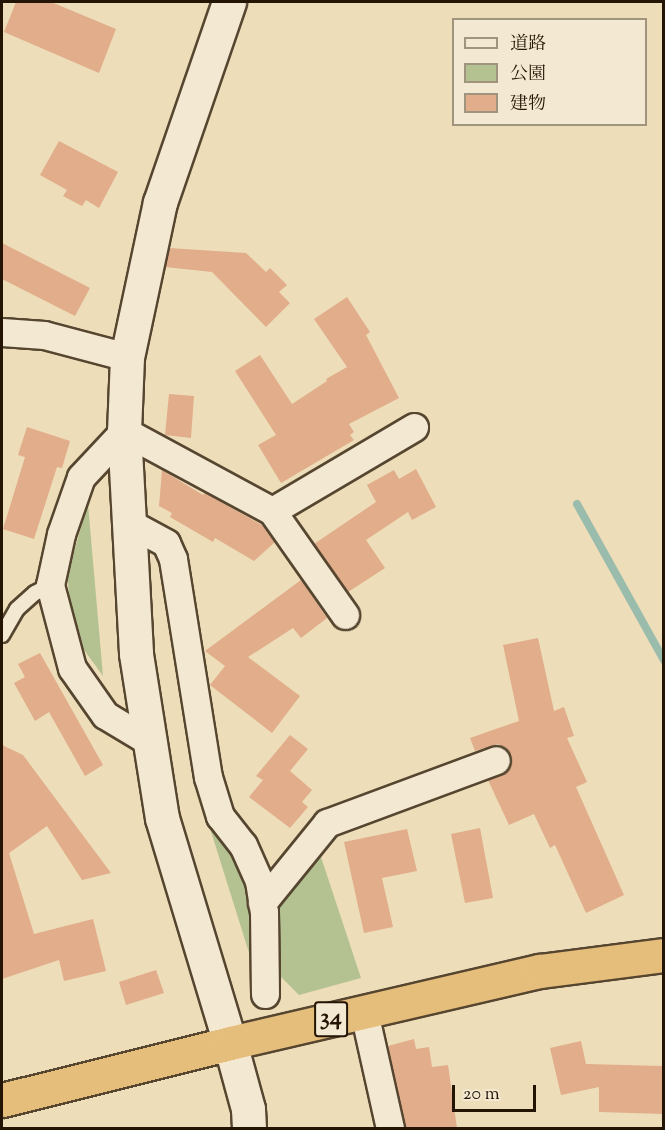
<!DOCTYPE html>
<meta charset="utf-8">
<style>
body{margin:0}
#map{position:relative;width:665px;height:1130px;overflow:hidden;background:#edddb9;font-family:"Sorts Mill Goudy","Noto Serif JP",serif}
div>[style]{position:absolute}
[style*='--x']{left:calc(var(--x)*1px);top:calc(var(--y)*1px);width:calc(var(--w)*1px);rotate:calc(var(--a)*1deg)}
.green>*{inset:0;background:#b4c292}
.stream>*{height:8px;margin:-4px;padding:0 4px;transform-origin:4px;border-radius:4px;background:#9abcac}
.building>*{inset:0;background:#e1ad8a}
.roads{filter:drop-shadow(2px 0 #564630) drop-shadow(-2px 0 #564630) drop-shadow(0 2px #564630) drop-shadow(0 -2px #564630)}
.lane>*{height:14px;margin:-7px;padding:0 7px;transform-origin:7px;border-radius:7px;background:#f3e9d2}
.street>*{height:27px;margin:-13.5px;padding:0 13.5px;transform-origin:13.5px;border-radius:13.5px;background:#f3e9d2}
.secondary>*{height:33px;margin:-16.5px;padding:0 16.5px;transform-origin:16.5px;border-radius:16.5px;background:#f3e9d2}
.highway>*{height:33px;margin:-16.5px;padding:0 16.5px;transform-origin:16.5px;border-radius:16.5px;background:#e6be7c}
span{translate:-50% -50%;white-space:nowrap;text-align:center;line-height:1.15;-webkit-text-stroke:4.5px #f3e9d2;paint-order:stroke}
.shield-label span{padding:2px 4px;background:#f3e9d2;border:2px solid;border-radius:4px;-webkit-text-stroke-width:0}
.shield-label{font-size:24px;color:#241403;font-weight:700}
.frame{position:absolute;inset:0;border:3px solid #241403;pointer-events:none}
.legend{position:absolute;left:452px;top:18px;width:195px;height:108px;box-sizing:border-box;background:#f3e9d2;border:2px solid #a0947f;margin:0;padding:8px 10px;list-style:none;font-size:18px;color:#241403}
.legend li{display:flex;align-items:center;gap:12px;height:30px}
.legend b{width:30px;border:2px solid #a0947f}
.scale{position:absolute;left:452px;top:1085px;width:84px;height:27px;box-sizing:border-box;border:3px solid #241403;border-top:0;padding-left:8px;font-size:18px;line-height:21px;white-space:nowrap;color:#241403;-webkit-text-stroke:4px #f3e9d2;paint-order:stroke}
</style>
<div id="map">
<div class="green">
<div style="clip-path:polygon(88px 504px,103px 676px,74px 636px,67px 575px)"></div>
<div style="clip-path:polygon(203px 806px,249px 874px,256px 975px)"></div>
<div style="clip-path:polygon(320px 854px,361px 978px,299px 995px,277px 973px,274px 910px)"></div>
</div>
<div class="stream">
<div style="--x:577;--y:504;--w:179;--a:60.9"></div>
</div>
<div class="building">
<div style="clip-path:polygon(16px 2px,51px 2px,116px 29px,99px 73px,4px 32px)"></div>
<div style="clip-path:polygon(59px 141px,118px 172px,99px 208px,86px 200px,82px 206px,63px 196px,67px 190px,40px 175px)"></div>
<div style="clip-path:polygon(2px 243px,90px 288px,75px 316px,2px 279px)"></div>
<div style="clip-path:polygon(169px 248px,246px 253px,266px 272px,270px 268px,287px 285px,279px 292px,290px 303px,266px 327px,212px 272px,165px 267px)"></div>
<div style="clip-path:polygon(347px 297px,370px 332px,366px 335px,399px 398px,349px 424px,354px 432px,350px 435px,354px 440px,281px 483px,258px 445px,276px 435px,235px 371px,260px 355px,292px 404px,327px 381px,326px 379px,347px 367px,314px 319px)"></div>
<div style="clip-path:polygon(169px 394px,194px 396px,191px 438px,165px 435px)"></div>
<div style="clip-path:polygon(27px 427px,70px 441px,62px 468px,57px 467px,34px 539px,3px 529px,25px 457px,18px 455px)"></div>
<div style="clip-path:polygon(416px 469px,436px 507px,412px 520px,408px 512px,366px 540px,385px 568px,348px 592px,314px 544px,376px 502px,367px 485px,394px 470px,399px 479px)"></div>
<div style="clip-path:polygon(162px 470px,203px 495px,205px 493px,262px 525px,275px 542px,254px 561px,215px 538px,213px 542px,170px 517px,172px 513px,159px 506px)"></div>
<div style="clip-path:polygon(301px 580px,327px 618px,301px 638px,293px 628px,248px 657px,300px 696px,272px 733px,210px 685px,225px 666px,205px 651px)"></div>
<div style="clip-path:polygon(538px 638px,554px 711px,564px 707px,574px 736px,567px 738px,587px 782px,576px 787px,624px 895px,586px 913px,555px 845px,550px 848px,534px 814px,509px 825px,488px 780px,508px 770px,512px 762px,510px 754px,506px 748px,498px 744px,475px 751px,470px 738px,519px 721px,503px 645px)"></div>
<div style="clip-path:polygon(40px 653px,103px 765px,85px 776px,49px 712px,35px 721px,14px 683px,25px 677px,18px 664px)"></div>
<div style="clip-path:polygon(290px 735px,308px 749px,290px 771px,312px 790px,302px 802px,308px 807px,290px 828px,249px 797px,263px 780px,256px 776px)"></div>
<div style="clip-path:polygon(2px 745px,23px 755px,111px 873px,82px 880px,47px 826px,9px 853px,34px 934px,93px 919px,106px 971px,64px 981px,59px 960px,2px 979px)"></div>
<div style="clip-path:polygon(480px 828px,493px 898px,465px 903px,451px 834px)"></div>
<div style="clip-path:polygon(407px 829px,417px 871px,382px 878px,393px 927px,364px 933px,344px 842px)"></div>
<div style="clip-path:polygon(156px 970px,164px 993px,126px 1005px,119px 982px)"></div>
<div style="clip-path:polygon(414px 1039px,416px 1049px,429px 1047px,432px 1067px,448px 1065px,457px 1128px,405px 1128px,388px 1046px)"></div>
<div style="clip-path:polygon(581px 1041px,586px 1064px,663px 1066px,663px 1114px,599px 1112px,599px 1087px,561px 1095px,550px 1048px)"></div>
</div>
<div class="roads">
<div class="lane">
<div style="--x:2;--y:635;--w:30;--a:-60"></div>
<div style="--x:17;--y:609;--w:24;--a:-42"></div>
<div style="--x:35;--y:593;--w:17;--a:-28"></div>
</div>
<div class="street">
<div style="--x:2;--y:332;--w:42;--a:4.1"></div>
<div style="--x:44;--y:335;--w:86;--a:14.8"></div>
<div style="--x:272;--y:511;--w:127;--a:54.9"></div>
<div style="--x:129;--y:523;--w:42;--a:28.4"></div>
<div style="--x:166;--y:543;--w:17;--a:66"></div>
<div style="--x:173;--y:559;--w:221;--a:80.9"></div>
<div style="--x:208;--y:777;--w:41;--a:72.9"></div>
<div style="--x:220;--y:816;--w:37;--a:52"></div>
<div style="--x:243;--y:845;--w:39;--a:66"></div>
<div style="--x:259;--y:881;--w:31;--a:81"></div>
<div style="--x:264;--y:912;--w:82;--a:89.3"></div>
<div style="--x:150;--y:742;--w:52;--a:-149"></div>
<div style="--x:105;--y:715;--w:57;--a:-125.1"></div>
<div style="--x:72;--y:668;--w:86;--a:-104.8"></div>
<div style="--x:50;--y:585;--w:52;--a:-77.8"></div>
<div style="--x:61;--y:534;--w:60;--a:-70.7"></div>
<div style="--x:81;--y:477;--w:63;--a:-46.9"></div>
<div style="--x:124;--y:431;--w:168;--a:28.4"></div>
<div style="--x:272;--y:511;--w:165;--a:-30.6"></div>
<div style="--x:262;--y:903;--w:103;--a:-50.9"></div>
<div style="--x:327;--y:823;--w:180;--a:-20.4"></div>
<div style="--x:364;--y:1012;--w:119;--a:77.4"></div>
</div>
<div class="secondary">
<div style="--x:229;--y:2;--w:212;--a:109"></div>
<div style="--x:160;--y:202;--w:158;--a:102"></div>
<div style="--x:127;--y:357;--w:74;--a:92.3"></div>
<div style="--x:124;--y:431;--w:223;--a:86.9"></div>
<div style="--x:136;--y:654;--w:166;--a:81"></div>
<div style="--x:162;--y:818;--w:235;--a:73.2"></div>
<div style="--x:230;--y:1043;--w:68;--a:74.7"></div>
<div style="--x:248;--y:1109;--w:19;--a:87"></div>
</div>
<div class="highway">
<div style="--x:2;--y:1100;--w:235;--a:-14"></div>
<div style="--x:230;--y:1043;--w:318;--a:-13.1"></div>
<div style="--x:540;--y:971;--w:125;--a:-7.4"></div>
</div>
</div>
<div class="shield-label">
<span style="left:331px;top:1019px">34</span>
</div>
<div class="frame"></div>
<ul class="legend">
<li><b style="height:8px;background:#f3e9d2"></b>道路</li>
<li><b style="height:16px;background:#b4c292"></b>公園</li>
<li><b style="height:16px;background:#e1ad8a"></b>建物</li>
</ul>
<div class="scale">20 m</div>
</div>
